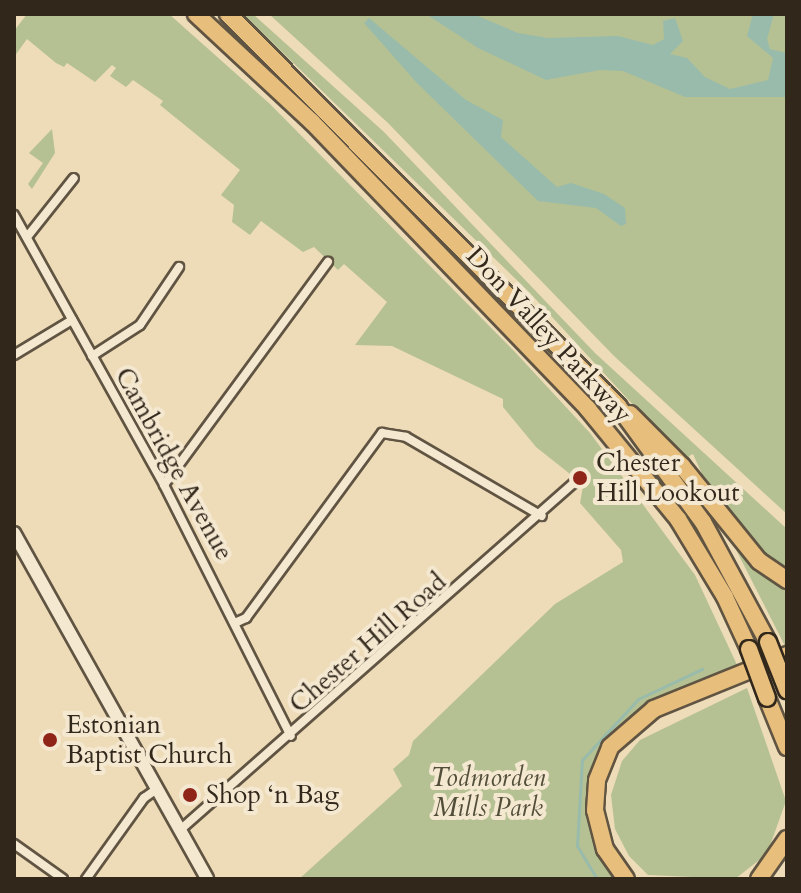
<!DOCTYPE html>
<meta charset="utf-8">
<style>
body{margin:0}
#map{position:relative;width:801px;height:893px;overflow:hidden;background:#eedbb8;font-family:Cardo,serif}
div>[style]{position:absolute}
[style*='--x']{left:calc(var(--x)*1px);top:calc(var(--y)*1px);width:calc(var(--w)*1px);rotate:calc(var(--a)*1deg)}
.green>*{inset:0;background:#b5c192}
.water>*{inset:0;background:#99bbac}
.stream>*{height:3px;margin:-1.5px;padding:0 1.5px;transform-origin:1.5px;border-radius:1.5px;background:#99bbac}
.roads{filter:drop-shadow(2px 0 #605442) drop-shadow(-2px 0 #605442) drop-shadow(0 2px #605442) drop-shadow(0 -2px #605442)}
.street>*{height:8px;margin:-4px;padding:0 4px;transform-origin:4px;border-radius:4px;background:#f4e8d1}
.secondary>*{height:12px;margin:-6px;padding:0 6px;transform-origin:6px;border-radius:6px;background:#f4e8d1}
.highway>*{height:16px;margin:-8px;padding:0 8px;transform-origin:8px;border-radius:8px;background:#e7be7c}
.bridges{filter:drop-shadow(2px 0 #31271b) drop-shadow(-2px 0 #31271b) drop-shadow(0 2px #31271b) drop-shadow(0 -2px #31271b)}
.highway-bridge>*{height:16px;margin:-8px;padding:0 8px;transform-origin:8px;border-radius:8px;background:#e7be7c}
.dots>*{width:22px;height:22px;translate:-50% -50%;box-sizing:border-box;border:4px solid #f4e8d1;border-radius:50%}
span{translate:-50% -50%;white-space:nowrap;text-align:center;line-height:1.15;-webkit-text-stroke:8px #f4e8d1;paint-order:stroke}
.street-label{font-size:26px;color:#31271b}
.poi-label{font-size:26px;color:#31271b}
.left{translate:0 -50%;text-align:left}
.park-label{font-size:26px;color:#524e39;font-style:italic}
.frame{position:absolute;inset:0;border:16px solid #31271b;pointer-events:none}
</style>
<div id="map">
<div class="green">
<div style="clip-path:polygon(27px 14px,169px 14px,270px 104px,514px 351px,590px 433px,695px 575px,738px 667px,648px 707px,607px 742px,590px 789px,619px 879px,299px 879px,402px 786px,393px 769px,409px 755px,413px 741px,555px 604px,623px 562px,621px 550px,580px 503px,585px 475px,570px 474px,536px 447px,503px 407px,503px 399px,392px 346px,355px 345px,387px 302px,344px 264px,338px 270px,314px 247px,303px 252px,261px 221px,250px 235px,232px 222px,234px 205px,221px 195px,240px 170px,160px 105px,163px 101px,133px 80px,126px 87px,110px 76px,116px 68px,112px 65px,95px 82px,67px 63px,64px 67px,56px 63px,27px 39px,14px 57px,14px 31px)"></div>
<div style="clip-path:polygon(243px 14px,253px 14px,384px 132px,595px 353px,787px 529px,787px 571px,764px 555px,706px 483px,693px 454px,689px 456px,694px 471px,530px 293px)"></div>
<div style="clip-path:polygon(269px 14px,787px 14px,787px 514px,614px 356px,388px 123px)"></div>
<div style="clip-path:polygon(52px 129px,55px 153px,32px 189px,28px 184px,43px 163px,29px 153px)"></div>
<div style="clip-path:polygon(725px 528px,768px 579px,787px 589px,787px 650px)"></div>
<div style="clip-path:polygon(747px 688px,786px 801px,767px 854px,735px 879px,648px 875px,629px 856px,615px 829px,611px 795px,622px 761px,640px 740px)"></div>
</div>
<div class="water">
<div style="clip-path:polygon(426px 14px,473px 14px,518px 33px,548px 38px,618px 36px,653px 45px,664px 39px,663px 21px,675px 18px,683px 41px,670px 54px,687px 58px,705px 77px,730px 89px,768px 80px,773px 58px,747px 36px,753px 14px,774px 14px,767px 39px,770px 49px,787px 53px,787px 97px,685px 97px,623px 71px,600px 70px,546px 80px,478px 48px)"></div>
<div style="clip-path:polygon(369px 18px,466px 100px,503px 120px,501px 137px,557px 187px,571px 183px,604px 194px,625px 208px,626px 224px,621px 226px,596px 208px,538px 201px,416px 82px,364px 23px)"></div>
</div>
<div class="stream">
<div style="--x:597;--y:879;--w:39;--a:-121"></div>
<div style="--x:577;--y:846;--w:86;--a:-86.7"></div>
<div style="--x:582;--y:760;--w:83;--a:-47.4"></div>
<div style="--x:638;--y:699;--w:71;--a:-25.1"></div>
</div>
<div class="roads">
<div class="street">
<div style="--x:14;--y:215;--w:309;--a:60.9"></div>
<div style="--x:164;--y:485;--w:281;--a:63.2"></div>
<div style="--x:27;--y:237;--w:75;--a:-51.5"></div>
<div style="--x:14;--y:355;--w:68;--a:-31.1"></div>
<div style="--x:92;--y:356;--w:57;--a:-32.9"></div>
<div style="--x:140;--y:325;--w:70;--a:-56.1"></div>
<div style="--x:164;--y:485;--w:277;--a:-53.7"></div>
<div style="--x:237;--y:622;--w:10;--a:-24"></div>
<div style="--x:246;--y:618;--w:230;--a:-53.7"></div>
<div style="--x:382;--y:433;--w:24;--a:9"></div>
<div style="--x:406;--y:437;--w:157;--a:30.2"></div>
<div style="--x:180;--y:830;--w:529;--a:-41.4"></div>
<div style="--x:14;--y:844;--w:60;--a:35.5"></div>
<div style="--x:86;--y:879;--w:100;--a:-54.4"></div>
<div style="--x:144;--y:798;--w:16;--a:-35"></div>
</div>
<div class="secondary">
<div style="--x:14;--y:533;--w:396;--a:60.8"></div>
</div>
<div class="highway">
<div style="--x:196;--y:14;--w:158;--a:43"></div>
<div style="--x:312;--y:122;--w:398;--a:46.1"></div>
<div style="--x:588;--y:409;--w:142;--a:50.7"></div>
<div style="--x:678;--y:519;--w:91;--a:58.9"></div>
<div style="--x:725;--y:597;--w:57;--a:65.2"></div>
<div style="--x:228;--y:14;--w:553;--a:45.15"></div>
<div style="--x:618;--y:406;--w:144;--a:53.8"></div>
<div style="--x:703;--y:522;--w:136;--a:61.6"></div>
<div style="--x:630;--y:414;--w:74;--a:45"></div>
<div style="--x:682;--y:466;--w:122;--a:51"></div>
<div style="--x:759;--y:561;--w:34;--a:34"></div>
<div style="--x:767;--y:698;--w:53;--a:67.8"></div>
<div style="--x:626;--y:879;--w:37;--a:-125"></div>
<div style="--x:605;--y:849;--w:40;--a:-104.4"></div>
<div style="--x:595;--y:810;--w:30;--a:-86"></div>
<div style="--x:597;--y:780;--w:35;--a:-68"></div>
<div style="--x:610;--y:747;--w:58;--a:-40.8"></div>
<div style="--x:654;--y:709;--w:144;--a:-22.1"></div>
<div style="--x:759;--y:879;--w:49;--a:-55"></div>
</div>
</div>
<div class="bridges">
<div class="highway-bridge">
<div style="--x:768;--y:642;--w:52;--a:68.4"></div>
<div style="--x:749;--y:649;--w:52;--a:69.8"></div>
</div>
</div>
<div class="dots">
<div style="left:580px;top:478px;background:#8f2418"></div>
<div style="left:50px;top:740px;background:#8f2418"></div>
<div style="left:190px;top:795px;background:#8f2418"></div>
</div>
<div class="street-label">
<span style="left:549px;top:335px;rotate:47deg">Don Valley Parkway</span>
<span style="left:174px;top:464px;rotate:61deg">Cambridge Avenue</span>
<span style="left:368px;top:643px;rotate:-41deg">Chester Hill Road</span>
</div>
<div class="poi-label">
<span class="left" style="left:596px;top:478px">Chester<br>Hill Lookout</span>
<span class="left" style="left:66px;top:740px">Estonian<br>Baptist Church</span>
<span class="left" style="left:206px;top:795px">Shop ‘n Bag</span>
</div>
<div class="park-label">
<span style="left:488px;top:793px">Todmorden<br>Mills Park</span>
</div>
<div class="frame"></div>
</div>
